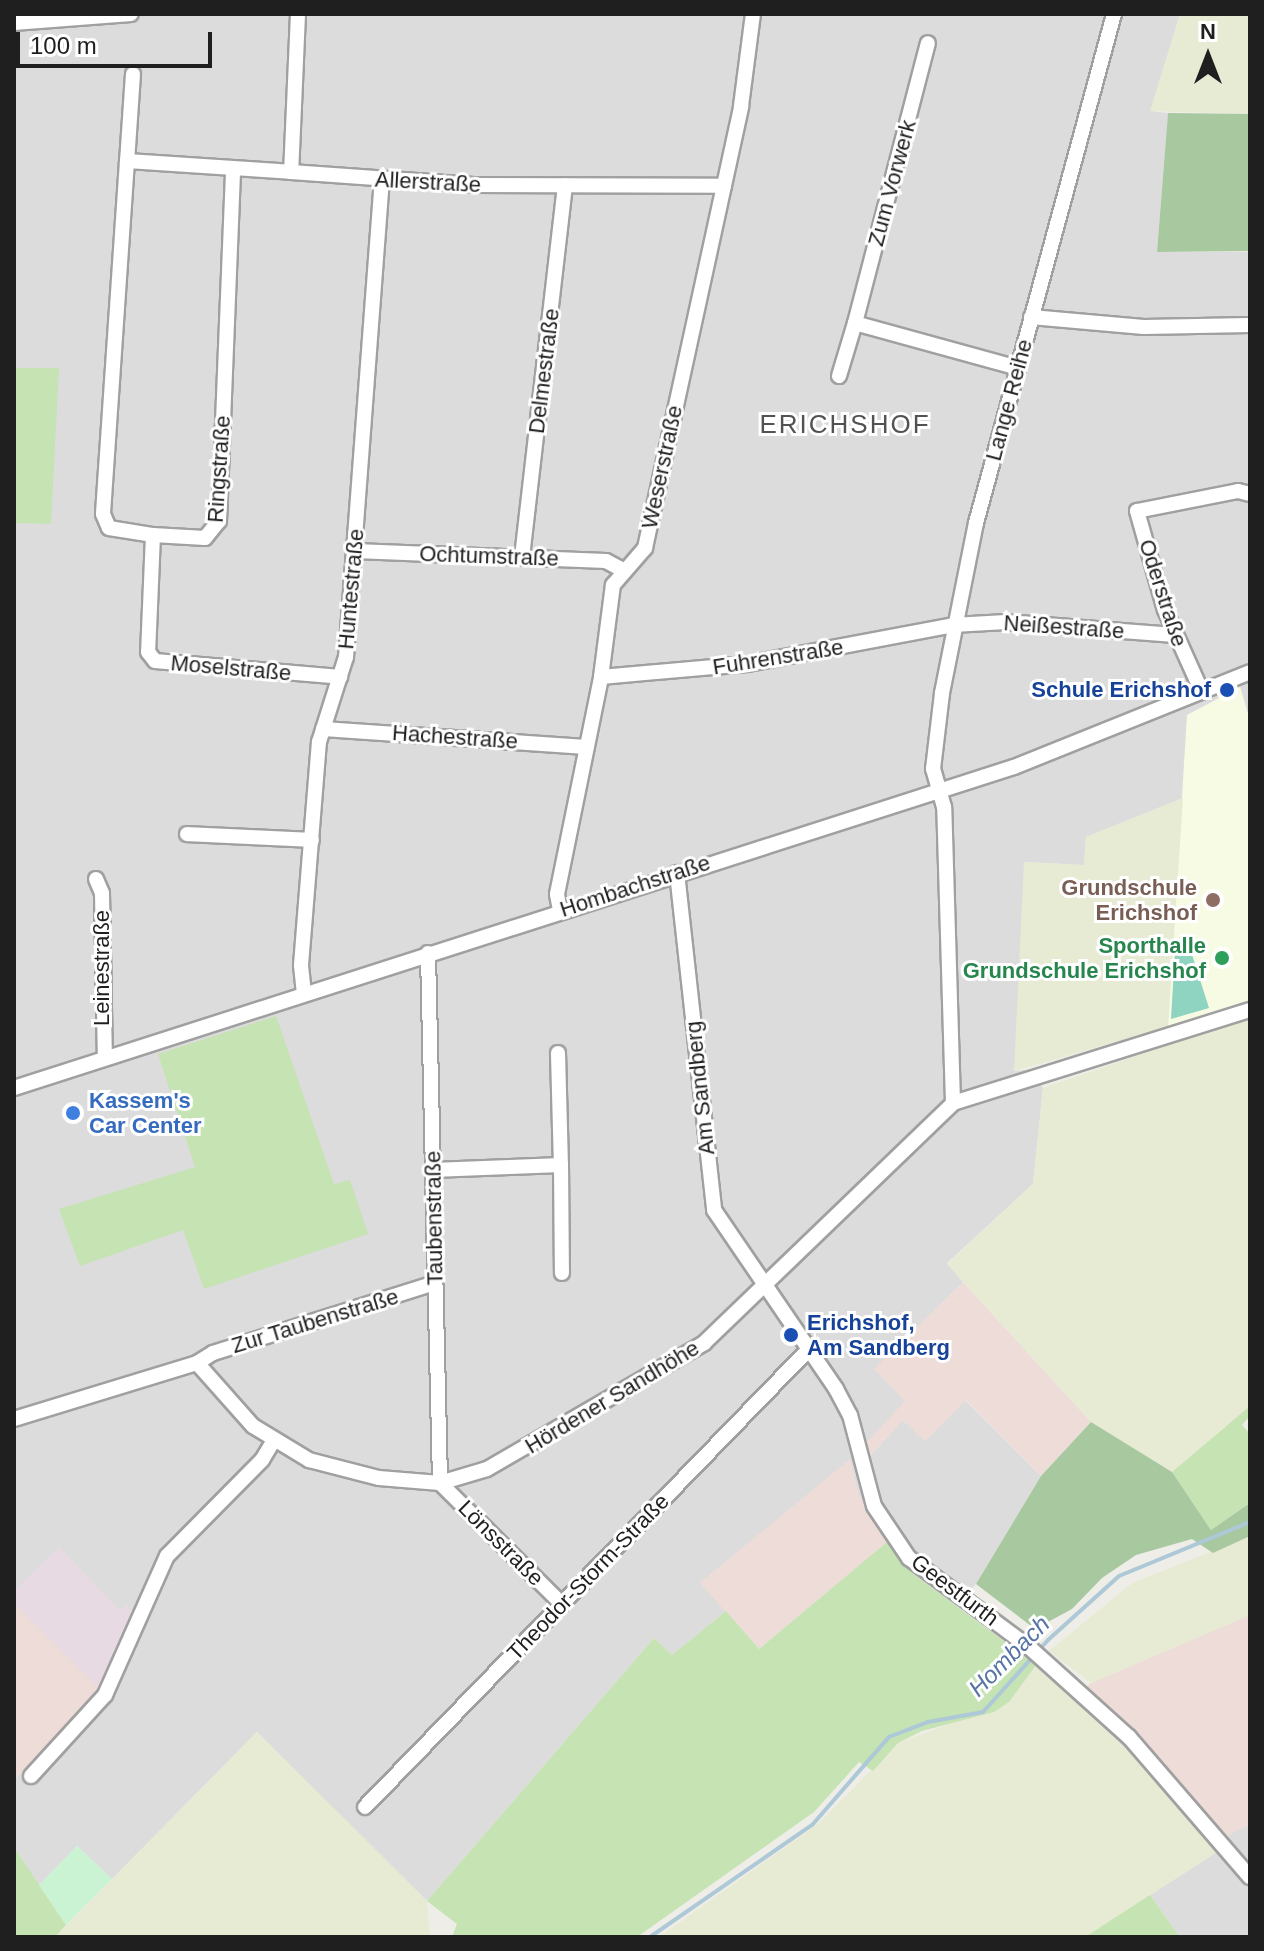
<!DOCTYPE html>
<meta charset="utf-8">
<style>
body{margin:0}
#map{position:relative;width:1264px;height:1951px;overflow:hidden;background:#efede7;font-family:Helvetica,sans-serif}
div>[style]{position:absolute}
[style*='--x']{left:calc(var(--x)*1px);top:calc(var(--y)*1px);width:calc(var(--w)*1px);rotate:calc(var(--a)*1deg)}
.residential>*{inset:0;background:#dddcdc}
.commercial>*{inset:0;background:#eddcd8}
.industrial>*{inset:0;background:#e7dae3}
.education>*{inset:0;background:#f8fbe3}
.farmland>*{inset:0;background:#e7ebd4}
.grass>*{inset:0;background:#c5e3b3}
.forest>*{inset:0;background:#a8c9a0}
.park>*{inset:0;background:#c9f3d2}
.pitch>*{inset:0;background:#8ed4c1}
.stream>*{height:4px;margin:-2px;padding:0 2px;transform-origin:2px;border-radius:2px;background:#adc8d7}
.roads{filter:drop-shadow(2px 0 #a0a0a0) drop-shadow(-2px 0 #a0a0a0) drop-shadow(0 2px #a0a0a0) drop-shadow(0 -2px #a0a0a0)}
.street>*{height:14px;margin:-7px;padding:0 7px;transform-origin:7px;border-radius:7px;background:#fff}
.dots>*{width:22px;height:22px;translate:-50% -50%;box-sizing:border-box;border:4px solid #fff;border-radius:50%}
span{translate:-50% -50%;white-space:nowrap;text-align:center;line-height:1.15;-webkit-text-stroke:6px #fff;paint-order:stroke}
.street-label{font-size:22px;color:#1f1f1f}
.transit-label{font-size:22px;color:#164399;font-weight:700}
.right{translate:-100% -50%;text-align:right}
.left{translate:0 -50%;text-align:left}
.education-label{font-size:22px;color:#785e54;font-weight:700}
.leisure-label{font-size:22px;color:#27864d;font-weight:700}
.shop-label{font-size:22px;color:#366cbe;font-weight:700}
.water-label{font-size:24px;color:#5774a4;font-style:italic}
.quarter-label{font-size:26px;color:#525252;letter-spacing:2px}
.frame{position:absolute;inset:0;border:16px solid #1f1f1f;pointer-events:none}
.north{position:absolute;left:1168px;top:16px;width:80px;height:80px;-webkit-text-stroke:6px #fff;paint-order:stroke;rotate:0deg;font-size:22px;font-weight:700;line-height:32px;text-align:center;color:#1f1f1f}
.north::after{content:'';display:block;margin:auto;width:28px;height:36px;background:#1f1f1f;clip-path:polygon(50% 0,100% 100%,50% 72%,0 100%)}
.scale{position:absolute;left:16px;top:32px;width:196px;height:36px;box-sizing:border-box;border:4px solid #1f1f1f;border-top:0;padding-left:10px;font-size:24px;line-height:28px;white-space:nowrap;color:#1f1f1f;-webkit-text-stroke:6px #fff;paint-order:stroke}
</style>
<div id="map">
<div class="residential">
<div style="clip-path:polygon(14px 14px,1180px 14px,1151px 111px,1168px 113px,1157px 252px,1250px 252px,1250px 721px,1240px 687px,1188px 715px,1183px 798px,1086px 837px,1084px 865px,1025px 862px,1015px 1071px,1032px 1069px,1043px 1088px,1033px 1184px,947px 1263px,963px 1282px,875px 1369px,905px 1401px,869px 1457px,903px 1420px,925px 1441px,965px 1400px,1041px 1476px,976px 1584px,956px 1606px,913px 1574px,887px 1542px,858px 1493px,850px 1460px,700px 1583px,726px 1611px,672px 1655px,654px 1638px,427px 1901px,257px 1732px,112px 1879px,77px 1846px,39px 1885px,14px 1847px,14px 1780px,102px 1691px,14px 1603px)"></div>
<div style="clip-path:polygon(1250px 1824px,1250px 1937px,1180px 1937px,1150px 1895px,1218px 1851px,1230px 1834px)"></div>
</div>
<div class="commercial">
<div style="clip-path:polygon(963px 1282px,1091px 1422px,1041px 1476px,966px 1400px,925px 1441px,903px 1420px,868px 1458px,864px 1445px,905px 1401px,874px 1369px)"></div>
<div style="clip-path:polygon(850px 1459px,858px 1493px,887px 1542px,759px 1649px,700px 1583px)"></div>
<div style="clip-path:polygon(14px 1603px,102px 1691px,14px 1780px)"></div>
<div style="clip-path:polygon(1250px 1615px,1250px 1824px,1230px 1834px,1219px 1851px,1165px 1786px,1073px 1699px,1091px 1683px)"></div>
</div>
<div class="industrial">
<div style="clip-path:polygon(59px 1547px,120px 1610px,126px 1605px,134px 1614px,102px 1691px,14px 1603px,14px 1591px)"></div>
</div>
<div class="education">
<div style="clip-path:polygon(1240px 687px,1250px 721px,1250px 1003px,1168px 1027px,1187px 715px)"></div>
</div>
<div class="farmland">
<div style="clip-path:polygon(1180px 14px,1250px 14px,1250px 114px,1150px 111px)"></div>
<div style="clip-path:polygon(1183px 798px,1168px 1027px,1014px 1071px,1024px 862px,1084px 865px,1086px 837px)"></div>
<div style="clip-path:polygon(1250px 1017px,1250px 1406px,1172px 1472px,1091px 1422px,947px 1264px,1033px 1184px,1043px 1088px)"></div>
<div style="clip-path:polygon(1250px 1536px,1250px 1615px,1091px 1683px,1049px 1651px,1132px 1583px)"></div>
<div style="clip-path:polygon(1036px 1665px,1165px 1786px,1219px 1851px,1085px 1937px,659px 1937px,818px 1824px,898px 1743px,1009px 1702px)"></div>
<div style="clip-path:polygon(257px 1732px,427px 1901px,430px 1937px,55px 1937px)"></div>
</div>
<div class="grass">
<div style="clip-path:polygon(14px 368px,59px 368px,51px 524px,14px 523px)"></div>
<div style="clip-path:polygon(276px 1016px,334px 1184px,350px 1180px,368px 1234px,204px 1289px,183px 1230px,80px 1266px,59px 1209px,195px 1167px,158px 1054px)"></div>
<div style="clip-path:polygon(1250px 1406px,1250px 1416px,1242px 1425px,1250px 1434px,1250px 1503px,1211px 1530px,1172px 1472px)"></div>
<div style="clip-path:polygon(887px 1542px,913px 1574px,1036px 1665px,1009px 1702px,994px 1712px,922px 1731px,898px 1743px,873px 1771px,859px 1762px,814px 1812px,637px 1937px,452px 1937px,457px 1924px,427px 1901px,654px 1638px,672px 1655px,726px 1611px,759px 1649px)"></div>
<div style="clip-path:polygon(14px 1847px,66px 1925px,55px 1937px,14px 1937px)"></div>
<div style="clip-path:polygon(1150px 1895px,1180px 1937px,1085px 1937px)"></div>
</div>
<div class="forest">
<div style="clip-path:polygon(1168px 113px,1250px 114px,1250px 251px,1157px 252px)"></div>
<div style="clip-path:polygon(1091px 1422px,1172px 1472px,1211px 1530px,1250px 1503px,1250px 1536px,1213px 1553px,1192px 1539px,1136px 1555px,1102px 1578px,1072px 1609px,1035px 1629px,976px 1584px,1041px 1476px)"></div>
</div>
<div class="park">
<div style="clip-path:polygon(77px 1846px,112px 1879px,66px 1925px,39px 1885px)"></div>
</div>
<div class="pitch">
<div style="clip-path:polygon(1189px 945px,1209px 1008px,1171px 1019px,1175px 950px)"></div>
</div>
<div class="stream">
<div style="--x:650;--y:1937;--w:198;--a:-34.7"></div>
<div style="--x:813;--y:1824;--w:116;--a:-48.9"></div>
<div style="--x:889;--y:1737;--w:42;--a:-21"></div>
<div style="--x:928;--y:1722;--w:56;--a:-10.3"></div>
<div style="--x:983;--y:1712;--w:97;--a:-47.9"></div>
<div style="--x:1048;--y:1640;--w:96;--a:-42"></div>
<div style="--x:1119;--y:1576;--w:142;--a:-22.4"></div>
</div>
<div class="roads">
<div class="street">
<div style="--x:298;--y:14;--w:158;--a:92.5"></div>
<div style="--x:291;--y:172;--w:183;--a:4.1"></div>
<div style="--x:474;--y:185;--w:250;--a:0.2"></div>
<div style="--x:14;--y:23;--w:117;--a:-4.4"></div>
<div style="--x:133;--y:74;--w:87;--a:93.9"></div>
<div style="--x:127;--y:161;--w:164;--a:3.8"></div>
<div style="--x:127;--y:161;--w:354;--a:93.9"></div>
<div style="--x:103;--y:514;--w:15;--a:67"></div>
<div style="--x:109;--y:528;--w:45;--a:9"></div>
<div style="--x:153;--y:535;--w:52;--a:3.3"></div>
<div style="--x:205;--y:538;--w:22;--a:-51"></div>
<div style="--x:219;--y:521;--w:352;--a:-87.7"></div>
<div style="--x:1031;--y:317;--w:113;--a:5.1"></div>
<div style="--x:1144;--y:327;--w:106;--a:-1.1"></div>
<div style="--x:855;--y:323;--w:289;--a:-75.4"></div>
<div style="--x:839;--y:376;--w:55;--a:-73.2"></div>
<div style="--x:855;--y:323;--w:169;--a:15.4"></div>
<div style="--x:153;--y:535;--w:117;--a:92.4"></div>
<div style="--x:148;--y:652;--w:11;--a:52"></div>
<div style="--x:155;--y:661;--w:186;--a:4.9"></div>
<div style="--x:355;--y:551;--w:251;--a:2.3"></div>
<div style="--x:606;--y:561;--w:17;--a:28"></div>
<div style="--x:522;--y:557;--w:374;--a:-83.4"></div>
<div style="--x:601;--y:677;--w:147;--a:-5.1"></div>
<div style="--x:747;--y:664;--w:210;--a:-10.7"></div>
<div style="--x:953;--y:625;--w:53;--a:-3.2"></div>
<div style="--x:1006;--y:622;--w:169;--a:4.4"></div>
<div style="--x:1201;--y:690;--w:88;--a:-114.2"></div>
<div style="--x:1165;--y:610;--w:103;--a:-105.8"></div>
<div style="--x:1137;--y:511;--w:103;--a:-11.2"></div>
<div style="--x:1238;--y:491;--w:12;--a:14"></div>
<div style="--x:323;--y:729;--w:264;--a:3.9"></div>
<div style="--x:187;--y:834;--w:125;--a:2.7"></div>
<div style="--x:677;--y:873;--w:339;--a:83.7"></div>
<div style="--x:714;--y:1210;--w:217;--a:55.7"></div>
<div style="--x:836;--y:1389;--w:30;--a:62"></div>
<div style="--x:850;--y:1415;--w:94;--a:75.2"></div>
<div style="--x:874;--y:1506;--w:63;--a:56.1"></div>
<div style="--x:909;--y:1558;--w:151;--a:36.6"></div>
<div style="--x:1030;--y:1648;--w:133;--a:42"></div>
<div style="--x:1129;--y:1737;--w:185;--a:49.2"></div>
<div style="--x:96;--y:879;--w:15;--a:67"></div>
<div style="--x:102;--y:893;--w:164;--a:89"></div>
<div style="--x:560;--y:910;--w:16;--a:-101"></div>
<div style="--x:557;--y:894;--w:221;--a:-78.5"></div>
<div style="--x:601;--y:677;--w:93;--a:-82.6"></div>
<div style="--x:613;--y:585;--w:49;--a:-49.1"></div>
<div style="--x:645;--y:548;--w:452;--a:-77.7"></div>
<div style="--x:741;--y:106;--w:93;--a:-82.6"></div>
<div style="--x:428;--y:953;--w:530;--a:88.7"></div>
<div style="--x:440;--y:1483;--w:172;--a:44.8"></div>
<div style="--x:304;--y:994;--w:29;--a:-96"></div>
<div style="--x:301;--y:965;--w:224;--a:-85.4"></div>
<div style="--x:319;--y:742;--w:89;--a:-72.4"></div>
<div style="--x:346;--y:657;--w:478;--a:-85.7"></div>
<div style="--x:558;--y:1053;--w:112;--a:88.5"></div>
<div style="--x:14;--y:1088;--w:1050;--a:-17.8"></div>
<div style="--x:1014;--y:767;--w:254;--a:-21.9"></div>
<div style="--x:953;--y:1103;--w:296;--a:-91.7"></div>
<div style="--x:944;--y:807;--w:40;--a:-106"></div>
<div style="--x:933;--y:769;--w:77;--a:-83.2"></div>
<div style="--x:942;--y:693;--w:173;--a:-78.7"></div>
<div style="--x:976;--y:523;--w:527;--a:-74.83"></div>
<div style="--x:433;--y:1170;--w:128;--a:-2.2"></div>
<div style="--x:561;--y:1165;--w:108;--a:89.5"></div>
<div style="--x:197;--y:1363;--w:19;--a:-32"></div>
<div style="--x:213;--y:1353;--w:233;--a:-17.5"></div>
<div style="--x:14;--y:1419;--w:191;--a:-17"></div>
<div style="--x:197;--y:1363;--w:84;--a:48.4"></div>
<div style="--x:253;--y:1426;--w:66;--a:31.3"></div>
<div style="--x:309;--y:1460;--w:72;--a:14.4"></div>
<div style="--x:379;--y:1478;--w:61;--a:4.7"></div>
<div style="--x:440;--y:1483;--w:49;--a:-16.6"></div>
<div style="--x:487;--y:1469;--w:251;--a:-30.1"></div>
<div style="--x:704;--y:1343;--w:346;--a:-43.9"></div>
<div style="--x:953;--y:1103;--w:311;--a:-17.4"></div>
<div style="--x:31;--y:1776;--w:110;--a:-47.6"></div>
<div style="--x:105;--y:1695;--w:152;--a:-66"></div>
<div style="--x:167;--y:1556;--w:135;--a:-45.3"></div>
<div style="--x:262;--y:1460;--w:21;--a:-59"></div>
<div style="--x:365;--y:1807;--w:641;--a:-45.89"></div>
</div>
</div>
<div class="dots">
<div style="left:1227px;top:690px;background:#1a4fb4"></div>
<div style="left:1213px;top:900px;background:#8d6e63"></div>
<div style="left:1222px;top:958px;background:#2e9e5b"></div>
<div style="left:73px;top:1113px;background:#3f7fe0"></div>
<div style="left:791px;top:1335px;background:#1a4fb4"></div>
</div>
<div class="street-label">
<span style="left:428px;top:182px;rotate:3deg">Allerstraße</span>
<span style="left:892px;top:183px;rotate:-75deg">Zum Vorwerk</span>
<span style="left:544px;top:371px;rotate:-83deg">Delmestraße</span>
<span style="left:1009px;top:400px;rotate:-75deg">Lange Reihe</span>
<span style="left:662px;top:467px;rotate:-78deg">Weserstraße</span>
<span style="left:219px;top:469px;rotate:-86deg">Ringstraße</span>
<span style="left:489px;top:556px;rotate:2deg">Ochtumstraße</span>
<span style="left:351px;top:589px;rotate:-85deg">Huntestraße</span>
<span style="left:1163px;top:593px;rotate:72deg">Oderstraße</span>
<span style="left:1064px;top:627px;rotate:4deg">Neißestraße</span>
<span style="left:778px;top:657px;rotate:-9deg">Fuhrenstraße</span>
<span style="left:231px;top:668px;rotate:5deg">Moselstraße</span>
<span style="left:455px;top:737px;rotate:4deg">Hachestraße</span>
<span style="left:635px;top:886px;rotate:-18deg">Hombachstraße</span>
<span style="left:102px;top:968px;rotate:-90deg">Leinestraße</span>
<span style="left:700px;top:1088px;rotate:-96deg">Am Sandberg</span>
<span style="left:434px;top:1218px;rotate:-91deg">Taubenstraße</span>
<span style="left:315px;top:1321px;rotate:-17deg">Zur Taubenstraße</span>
<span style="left:612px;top:1397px;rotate:-31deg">Hördener Sandhöhe</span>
<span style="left:501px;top:1543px;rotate:45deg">Lönsstraße</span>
<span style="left:588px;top:1577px;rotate:-46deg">Theodor-Storm-Straße</span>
<span style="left:955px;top:1590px;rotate:37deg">Geestfurth</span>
</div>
<div class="transit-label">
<span class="right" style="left:1211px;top:690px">Schule Erichshof</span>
<span class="left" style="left:807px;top:1335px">Erichshof,<br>Am Sandberg</span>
</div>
<div class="education-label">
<span class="right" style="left:1197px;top:900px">Grundschule<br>Erichshof</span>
</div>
<div class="leisure-label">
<span class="right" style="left:1206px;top:958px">Sporthalle<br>Grundschule Erichshof</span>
</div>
<div class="shop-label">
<span class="left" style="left:89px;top:1113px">Kassem's<br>Car Center</span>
</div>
<div class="water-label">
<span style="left:1009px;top:1656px;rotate:-45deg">Hombach</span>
</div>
<div class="quarter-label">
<span style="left:845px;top:425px">ERICHSHOF</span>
</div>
<div class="frame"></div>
<div class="north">N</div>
<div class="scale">100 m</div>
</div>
